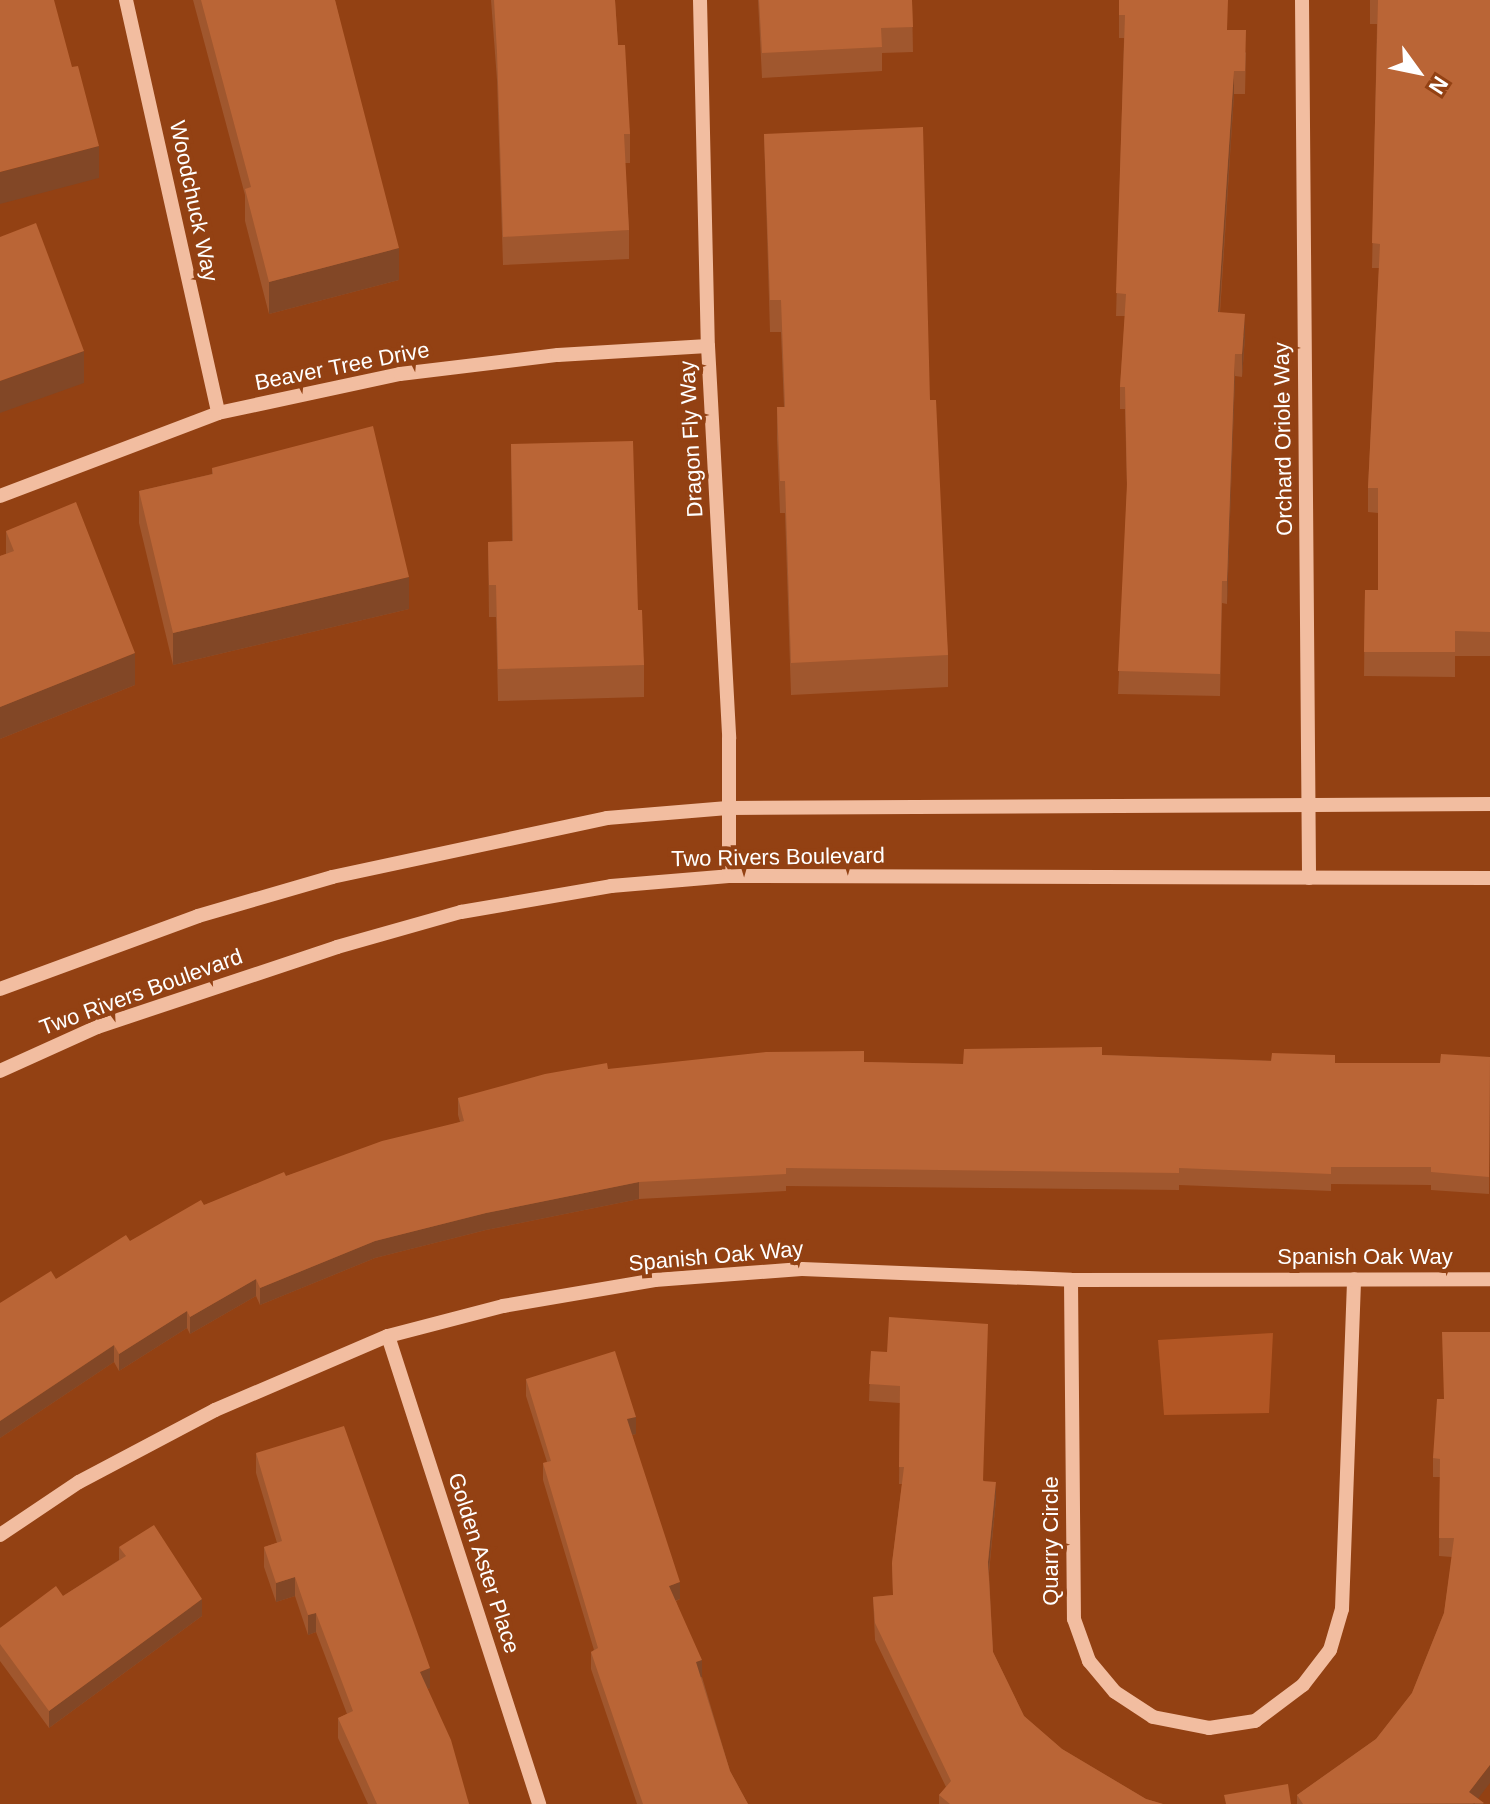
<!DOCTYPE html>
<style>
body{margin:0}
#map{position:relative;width:1490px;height:1804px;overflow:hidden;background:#934113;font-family:Helvetica,sans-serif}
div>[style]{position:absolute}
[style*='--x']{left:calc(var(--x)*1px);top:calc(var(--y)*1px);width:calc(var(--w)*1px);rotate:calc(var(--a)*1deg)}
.green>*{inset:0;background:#b25624}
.minor>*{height:14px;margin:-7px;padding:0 7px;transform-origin:7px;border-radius:7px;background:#f2bda0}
.wall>*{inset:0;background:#a0572e}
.shaded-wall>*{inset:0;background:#824726}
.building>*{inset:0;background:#ba6536}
span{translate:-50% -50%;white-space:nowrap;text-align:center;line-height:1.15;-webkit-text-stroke:8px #934113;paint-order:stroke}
.street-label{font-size:22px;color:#fff}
.north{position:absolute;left:1378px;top:32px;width:80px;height:80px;-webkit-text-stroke:6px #934113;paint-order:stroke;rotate:123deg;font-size:22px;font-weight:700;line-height:32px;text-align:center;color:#fff}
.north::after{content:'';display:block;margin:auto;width:28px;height:36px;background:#fff;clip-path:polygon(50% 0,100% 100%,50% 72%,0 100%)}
</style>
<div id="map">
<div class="green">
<div style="clip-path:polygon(1273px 1333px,1269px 1413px,1164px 1415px,1158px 1340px)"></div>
</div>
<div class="minor">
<div style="--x:126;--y:0;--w:423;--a:77.4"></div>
<div style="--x:700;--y:0;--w:346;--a:88.7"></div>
<div style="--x:708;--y:346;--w:393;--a:86.9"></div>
<div style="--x:729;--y:738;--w:138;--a:90"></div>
<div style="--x:1302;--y:0;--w:878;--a:89.54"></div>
<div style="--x:0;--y:496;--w:233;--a:-20.8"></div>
<div style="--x:218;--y:413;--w:186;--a:-12.1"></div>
<div style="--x:400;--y:374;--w:159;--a:-6.9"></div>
<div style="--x:558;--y:355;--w:150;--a:-3.4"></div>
<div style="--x:0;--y:989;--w:211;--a:-20.2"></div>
<div style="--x:198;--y:916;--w:140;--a:-16.2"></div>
<div style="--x:332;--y:877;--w:281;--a:-12.1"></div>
<div style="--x:607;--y:818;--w:121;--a:-4.7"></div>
<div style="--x:728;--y:808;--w:762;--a:-0.3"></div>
<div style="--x:0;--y:1071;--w:107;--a:-24.4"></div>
<div style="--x:97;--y:1027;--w:253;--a:-18.4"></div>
<div style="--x:337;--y:947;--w:129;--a:-15.8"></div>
<div style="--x:461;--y:912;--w:152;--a:-9.8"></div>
<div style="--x:611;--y:886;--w:118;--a:-4.8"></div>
<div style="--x:729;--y:876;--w:761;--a:0.15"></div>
<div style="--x:1071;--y:1280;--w:339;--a:89.5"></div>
<div style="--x:1074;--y:1619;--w:45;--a:70.3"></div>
<div style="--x:1089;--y:1661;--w:40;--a:50"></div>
<div style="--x:1115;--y:1692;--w:45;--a:33.3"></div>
<div style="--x:1153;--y:1717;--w:57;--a:11.1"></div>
<div style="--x:1209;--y:1728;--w:47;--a:-8.7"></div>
<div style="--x:1255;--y:1721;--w:60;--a:-36.9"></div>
<div style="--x:1303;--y:1685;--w:44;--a:-52.4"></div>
<div style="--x:1330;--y:1650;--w:43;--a:-73.7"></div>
<div style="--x:1342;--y:1609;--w:330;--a:-87.9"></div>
<div style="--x:388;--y:1336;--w:492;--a:72.1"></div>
<div style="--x:0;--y:1535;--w:95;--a:-33.9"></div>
<div style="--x:79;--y:1482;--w:154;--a:-27.9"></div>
<div style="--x:215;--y:1410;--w:188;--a:-23.2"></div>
<div style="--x:388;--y:1336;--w:119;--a:-14.6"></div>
<div style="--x:503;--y:1306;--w:154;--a:-9.7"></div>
<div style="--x:655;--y:1280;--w:147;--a:-4.3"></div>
<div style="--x:802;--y:1269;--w:269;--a:2.3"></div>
<div style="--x:1071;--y:1280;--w:419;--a:-0.1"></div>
</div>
<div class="wall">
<div style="clip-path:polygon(193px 0,335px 0,399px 280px,269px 314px,245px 221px,245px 195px)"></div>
<div style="clip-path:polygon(491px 0,615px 0,618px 45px,630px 134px,630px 163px,625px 163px,629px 230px,629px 259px,503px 265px,497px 80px)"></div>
<div style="clip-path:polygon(758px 0,912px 0,913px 52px,882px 53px,882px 71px,762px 78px)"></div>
<div style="clip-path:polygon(1119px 0,1227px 30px,1246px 53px,1245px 94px,1234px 94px,1220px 313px,1245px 337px,1242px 377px,1235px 376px,1227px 604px,1222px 603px,1220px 696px,1118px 694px,1127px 490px,1125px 409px,1120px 409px,1120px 387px,1125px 316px,1116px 316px,1124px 38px,1119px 38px)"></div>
<div style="clip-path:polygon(1370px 0,1490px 0,1490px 656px,1455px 656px,1455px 677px,1364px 676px,1365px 590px,1378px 590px,1378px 513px,1368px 512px,1368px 488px,1379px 268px,1372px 268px,1377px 24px,1370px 24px)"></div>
<div style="clip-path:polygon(764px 134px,930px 400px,948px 655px,948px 687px,791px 695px,785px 513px,780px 513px,777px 439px,777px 407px,784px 407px,781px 332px,770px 332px)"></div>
<div style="clip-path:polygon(511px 444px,638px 610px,644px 665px,644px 697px,498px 701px,496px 617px,489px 617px,488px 542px,512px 541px)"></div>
<div style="clip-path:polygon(212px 468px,409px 609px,173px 665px,139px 523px,139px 491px,212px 474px)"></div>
<div style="clip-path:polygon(6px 531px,135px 685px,0 739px,0 556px,6px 554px)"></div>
<div style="clip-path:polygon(1102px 1055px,1335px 1063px,1440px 1063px,1490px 1057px,1489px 1194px,1431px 1190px,1431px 1185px,1331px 1184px,1331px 1191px,1179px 1185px,1179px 1190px,786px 1186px,786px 1191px,639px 1199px,486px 1230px,375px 1258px,260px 1305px,256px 1296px,190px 1334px,187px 1328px,119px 1371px,114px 1362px,0 1438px,0 1303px,56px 1279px,130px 1241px,204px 1205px,286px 1176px,460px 1122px,458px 1115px,458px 1098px,608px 1069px,864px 1062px,963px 1064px)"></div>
<div style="clip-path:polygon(871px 1351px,984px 1481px,996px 1499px,989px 1573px,993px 1652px,1024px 1716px,1062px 1749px,1146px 1799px,1163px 1804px,939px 1804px,939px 1795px,946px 1787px,875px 1640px,873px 1597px,893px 1595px,892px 1563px,902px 1484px,899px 1484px,900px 1403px,869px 1401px)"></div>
<div style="clip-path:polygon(526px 1379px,636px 1434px,632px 1435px,680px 1599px,676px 1601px,702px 1677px,730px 1771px,748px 1804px,637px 1804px,591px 1669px,591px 1652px,594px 1650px,543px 1480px,543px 1463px,547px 1462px,526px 1396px)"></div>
<div style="clip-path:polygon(1443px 1399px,1478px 1799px,1484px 1804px,1297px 1804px,1297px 1795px,1376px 1739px,1412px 1693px,1444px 1613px,1452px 1557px,1439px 1556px,1440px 1477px,1433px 1477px,1433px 1458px)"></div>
<div style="clip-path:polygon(256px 1453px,430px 1688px,427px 1689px,469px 1804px,368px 1804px,338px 1738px,338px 1718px,347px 1714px,316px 1632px,308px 1635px,295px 1596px,276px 1602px,264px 1567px,264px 1547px,277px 1543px,256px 1473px)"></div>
<div style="clip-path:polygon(119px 1547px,202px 1616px,49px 1728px,0 1661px,0 1628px,63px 1596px,119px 1560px)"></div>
</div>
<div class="shaded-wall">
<div style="clip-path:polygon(1234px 71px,1234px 94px,1218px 335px,1218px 312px)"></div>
<div style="clip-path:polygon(99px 146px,99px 178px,0 204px,0 172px)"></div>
<div style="clip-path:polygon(399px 248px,399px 280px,269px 314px,269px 282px)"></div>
<div style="clip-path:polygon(1245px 314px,1245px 337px,1242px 377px,1242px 354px)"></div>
<div style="clip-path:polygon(84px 351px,84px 383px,0 413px,0 381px)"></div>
<div style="clip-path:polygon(1235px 354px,1235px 376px,1227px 604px,1227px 581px)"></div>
<div style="clip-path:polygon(409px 577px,409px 609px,173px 665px,173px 633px)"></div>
<div style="clip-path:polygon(135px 653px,135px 685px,0 739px,0 707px)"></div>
<div style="clip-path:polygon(639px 1182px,639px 1199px,486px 1230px,375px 1258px,260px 1305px,260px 1288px,375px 1241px,486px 1213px)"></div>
<div style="clip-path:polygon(256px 1279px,256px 1296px,190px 1334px,190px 1317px)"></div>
<div style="clip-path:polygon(187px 1311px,187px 1328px,119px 1371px,119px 1354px)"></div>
<div style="clip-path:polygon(114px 1345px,114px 1362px,0 1438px,0 1421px)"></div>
<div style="clip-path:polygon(636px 1417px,636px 1434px,627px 1436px,627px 1419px)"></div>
<div style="clip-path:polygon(996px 1482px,996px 1499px,988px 1579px,988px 1562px)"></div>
<div style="clip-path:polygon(295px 1577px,295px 1596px,276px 1602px,276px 1583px)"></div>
<div style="clip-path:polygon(680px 1582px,680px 1599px,669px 1603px,669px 1586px)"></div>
<div style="clip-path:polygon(202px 1599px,202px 1616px,49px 1728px,49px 1711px)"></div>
<div style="clip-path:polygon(316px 1613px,316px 1632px,308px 1635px,308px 1615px)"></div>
<div style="clip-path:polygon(702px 1660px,702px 1677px,696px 1679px,696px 1662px)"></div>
<div style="clip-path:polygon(430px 1668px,430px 1688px,420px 1692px,420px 1672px)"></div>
<div style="clip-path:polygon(1490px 1765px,1490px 1783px,1474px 1804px,1469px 1792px)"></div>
</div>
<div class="building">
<div style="clip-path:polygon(0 0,54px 0,72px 67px,78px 66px,99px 146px,0 172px)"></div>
<div style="clip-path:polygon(201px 0,335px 0,399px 248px,269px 282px,245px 189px,251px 187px)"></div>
<div style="clip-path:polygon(494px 0,615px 0,618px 45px,625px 45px,630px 134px,624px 134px,629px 230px,503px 237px,497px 52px)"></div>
<div style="clip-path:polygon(759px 0,912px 0,913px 27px,881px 28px,882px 47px,762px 53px)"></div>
<div style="clip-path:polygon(1119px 0,1228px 0,1227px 30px,1246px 30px,1245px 71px,1234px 71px,1218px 312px,1245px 314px,1242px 354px,1235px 354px,1227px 581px,1222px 581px,1220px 674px,1118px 671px,1127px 484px,1125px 387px,1120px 387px,1126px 294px,1116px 293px,1125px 15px,1119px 15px)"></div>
<div style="clip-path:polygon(1372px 0,1490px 0,1490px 632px,1455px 631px,1455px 652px,1364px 652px,1365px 590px,1378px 590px,1378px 488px,1368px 488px,1380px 244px,1372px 243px,1378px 0)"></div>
<div style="clip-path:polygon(923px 127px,930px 400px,936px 400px,948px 655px,791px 663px,785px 481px,780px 481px,777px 407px,785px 407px,781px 300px,770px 300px,764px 134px)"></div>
<div style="clip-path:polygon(36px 223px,84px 351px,0 381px,0 237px)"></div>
<div style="clip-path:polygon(373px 426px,409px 577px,173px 633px,139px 491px,213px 474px,212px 468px)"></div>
<div style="clip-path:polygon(633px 441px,638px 610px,642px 610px,644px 665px,498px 669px,496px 585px,489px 585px,488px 542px,513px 541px,511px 444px)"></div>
<div style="clip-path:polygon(76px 502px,135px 653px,0 707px,0 556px,14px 551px,6px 531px)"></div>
<div style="clip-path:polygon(1102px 1047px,1102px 1055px,1271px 1061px,1272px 1053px,1335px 1055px,1335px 1063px,1440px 1063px,1441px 1054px,1490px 1057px,1489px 1177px,1431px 1172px,1431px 1167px,1331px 1167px,1331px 1174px,1179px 1168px,1179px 1173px,786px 1168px,786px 1174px,639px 1182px,486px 1213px,375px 1241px,260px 1288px,256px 1279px,190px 1317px,187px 1311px,119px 1354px,114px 1345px,0 1421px,0 1303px,51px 1271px,56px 1279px,126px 1235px,130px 1241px,201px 1200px,204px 1205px,284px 1172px,286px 1176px,382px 1141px,464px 1121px,458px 1098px,545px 1074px,607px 1063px,608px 1069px,766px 1052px,864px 1051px,864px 1062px,963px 1064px,964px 1049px)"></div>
<div style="clip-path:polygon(889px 1317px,988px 1324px,983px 1481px,996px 1482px,988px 1562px,993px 1652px,1024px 1716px,1062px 1749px,1146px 1799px,1163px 1804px,950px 1804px,939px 1795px,951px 1781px,875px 1623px,873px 1597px,893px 1595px,892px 1563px,904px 1467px,899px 1467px,900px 1386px,869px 1384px,871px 1351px,887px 1352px)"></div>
<div style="clip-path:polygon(1442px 1332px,1490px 1332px,1490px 1765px,1469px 1792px,1484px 1803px,1303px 1804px,1297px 1795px,1376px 1739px,1412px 1693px,1444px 1613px,1454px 1538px,1439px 1538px,1440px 1459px,1433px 1458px,1437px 1399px,1444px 1399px)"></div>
<div style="clip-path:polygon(615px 1351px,636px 1417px,627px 1419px,680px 1582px,669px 1586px,702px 1660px,696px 1662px,730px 1771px,748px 1804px,643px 1804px,591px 1652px,598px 1648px,543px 1463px,551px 1461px,526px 1379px)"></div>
<div style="clip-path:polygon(344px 1426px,430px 1668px,420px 1672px,451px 1740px,469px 1804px,377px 1804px,338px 1718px,353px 1711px,316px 1613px,308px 1615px,295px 1577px,276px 1583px,264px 1547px,282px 1541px,256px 1453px)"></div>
<div style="clip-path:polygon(154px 1525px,202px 1599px,49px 1711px,0 1644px,0 1628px,56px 1586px,63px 1596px,126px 1556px,119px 1547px)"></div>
<div style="clip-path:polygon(1288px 1784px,1291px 1804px,1226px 1804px,1224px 1795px)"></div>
</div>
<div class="street-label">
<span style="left:194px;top:201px;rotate:78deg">Woodchuck Way</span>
<span style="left:342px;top:366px;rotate:-11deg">Beaver Tree Drive</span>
<span style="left:691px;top:439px;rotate:-93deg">Dragon Fly Way</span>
<span style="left:1283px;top:439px;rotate:-91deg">Orchard Oriole Way</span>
<span style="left:778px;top:857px;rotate:-1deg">Two Rivers Boulevard</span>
<span style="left:141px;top:992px;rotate:-20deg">Two Rivers Boulevard</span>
<span style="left:716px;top:1256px;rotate:-5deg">Spanish Oak Way</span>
<span style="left:1365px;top:1257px">Spanish Oak Way</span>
<span style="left:1051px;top:1541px;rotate:-90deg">Quarry Circle</span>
<span style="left:484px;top:1563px;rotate:72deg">Golden Aster Place</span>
</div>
<div class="north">N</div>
</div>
